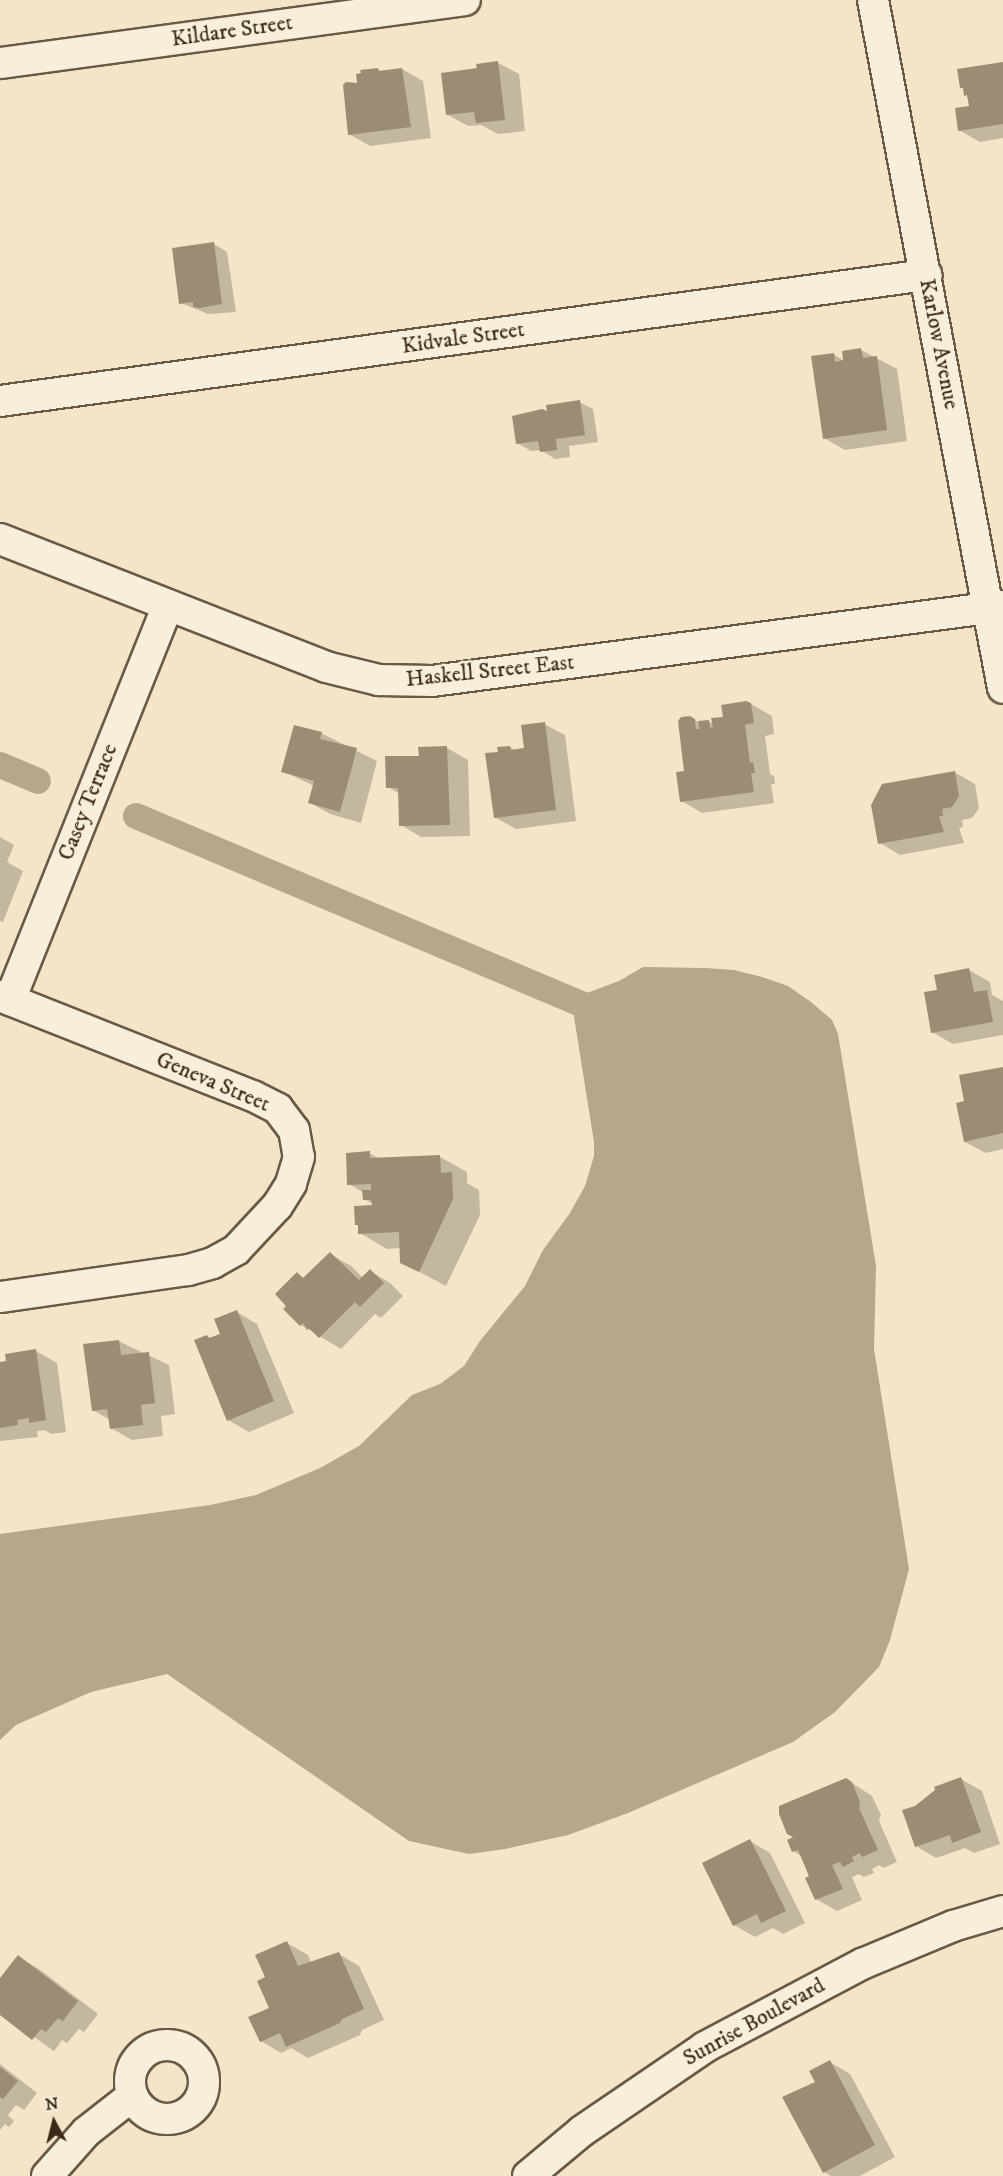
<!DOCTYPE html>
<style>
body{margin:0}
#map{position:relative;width:1003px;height:2176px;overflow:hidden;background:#f4e5c8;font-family:"IM FELL DW Pica",serif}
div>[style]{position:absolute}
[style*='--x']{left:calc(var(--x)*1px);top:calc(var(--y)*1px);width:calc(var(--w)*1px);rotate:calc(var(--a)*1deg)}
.water>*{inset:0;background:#b5a68c}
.shadow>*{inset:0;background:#0003}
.canal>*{height:26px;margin:-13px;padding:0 13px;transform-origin:13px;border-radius:13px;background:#b5a68c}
.building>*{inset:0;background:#9b8c74}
.roads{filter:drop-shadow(2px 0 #685a44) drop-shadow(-2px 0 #685a44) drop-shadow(0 2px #685a44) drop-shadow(0 -2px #685a44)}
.street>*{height:30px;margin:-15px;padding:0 15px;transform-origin:15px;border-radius:15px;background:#f8eedb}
.street>.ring{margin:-15px;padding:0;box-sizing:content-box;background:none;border:30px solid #f8eedb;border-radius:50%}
span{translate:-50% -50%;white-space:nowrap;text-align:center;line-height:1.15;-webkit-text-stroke:5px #f8eedb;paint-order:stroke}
.street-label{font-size:22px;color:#3a2b18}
.north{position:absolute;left:24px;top:2092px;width:60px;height:60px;-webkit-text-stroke:4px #f8eedb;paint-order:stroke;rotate:353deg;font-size:16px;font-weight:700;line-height:24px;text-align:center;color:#3a2b18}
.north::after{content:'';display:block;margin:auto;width:21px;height:27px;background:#3a2b18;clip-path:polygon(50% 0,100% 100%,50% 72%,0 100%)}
</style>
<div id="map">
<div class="water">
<div style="clip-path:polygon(643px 967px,705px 968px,734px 970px,762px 977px,788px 986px,811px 1002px,832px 1020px,838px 1034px,876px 1266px,874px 1349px,909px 1569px,890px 1640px,879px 1667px,835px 1712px,793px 1742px,628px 1813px,568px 1835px,505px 1849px,469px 1854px,409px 1841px,167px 1674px,91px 1692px,16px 1725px,0 1740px,0 1534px,210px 1505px,256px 1495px,320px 1468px,359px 1446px,412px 1395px,440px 1384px,464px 1366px,480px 1341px,525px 1286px,543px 1250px,570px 1213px,585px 1186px,594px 1156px,594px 1142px,574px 1017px,580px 1002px,587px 993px,619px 981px)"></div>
</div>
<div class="shadow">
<div style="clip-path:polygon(498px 63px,519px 74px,525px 131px,498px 134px,481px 125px,468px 126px,448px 115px,479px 70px)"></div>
<div style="clip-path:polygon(1003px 64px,1003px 138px,980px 142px,959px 130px,971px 107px,965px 90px,961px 87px)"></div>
<div style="clip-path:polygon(402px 69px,423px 81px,431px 138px,370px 146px,349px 134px,362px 72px)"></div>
<div style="clip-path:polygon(214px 244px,227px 252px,236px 312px,208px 314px,181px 303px)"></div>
<div style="clip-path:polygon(861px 350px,897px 369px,907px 441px,845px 450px,824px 438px,833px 354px,844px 361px)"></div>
<div style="clip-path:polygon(579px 402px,593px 409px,598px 442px,569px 446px,570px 457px,555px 459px,541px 450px,531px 451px,517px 443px,549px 413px)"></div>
<div style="clip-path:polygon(751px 704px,772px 716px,774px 734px,765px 736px,770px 774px,774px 776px,775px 784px,771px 784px,774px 803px,702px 813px,682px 801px,690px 717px,699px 723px,708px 721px,714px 724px)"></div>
<div style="clip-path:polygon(544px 724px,565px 735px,576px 821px,516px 829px,496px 818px,510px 747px,516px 751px,526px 749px)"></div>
<div style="clip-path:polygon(321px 733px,377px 761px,361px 823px,330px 814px,309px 802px,314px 786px,283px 771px)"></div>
<div style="clip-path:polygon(447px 748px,468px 760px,470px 836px,421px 837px,401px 825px,400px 794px,388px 787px,420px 757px)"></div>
<div style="clip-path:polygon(954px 772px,975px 784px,979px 808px,972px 818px,962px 820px,963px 827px,959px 828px,964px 843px,900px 855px,880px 843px)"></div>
<div style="clip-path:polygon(0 837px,14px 845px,7px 862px,23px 871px,3px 922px,0 921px)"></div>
<div style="clip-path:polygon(969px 970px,990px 982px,992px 995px,1003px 1001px,1003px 1035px,953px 1044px,932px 1032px,938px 992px)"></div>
<div style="clip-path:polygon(1003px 1068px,1003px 1149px,986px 1153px,965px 1142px,966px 1103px)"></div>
<div style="clip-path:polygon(369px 1153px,380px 1159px,440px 1157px,467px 1172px,467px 1183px,479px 1190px,480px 1215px,446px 1286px,401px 1262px,401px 1248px,387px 1249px,360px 1233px,359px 1226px,356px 1224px,373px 1204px,364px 1199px,364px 1193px,349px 1184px)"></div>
<div style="clip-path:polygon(330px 1254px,351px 1266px,363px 1278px,370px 1271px,390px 1283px,403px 1296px,381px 1318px,375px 1314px,341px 1349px,301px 1325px,297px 1274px,305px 1279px)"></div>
<div style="clip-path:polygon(237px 1312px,257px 1324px,294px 1413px,249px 1432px,228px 1420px,207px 1336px,211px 1339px,222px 1335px)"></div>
<div style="clip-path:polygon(118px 1341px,169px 1365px,175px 1414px,161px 1416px,163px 1436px,132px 1440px,111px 1428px,110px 1420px,93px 1410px)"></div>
<div style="clip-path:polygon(36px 1351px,57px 1363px,66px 1432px,51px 1434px,45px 1430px,37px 1431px,38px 1437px,0 1441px,0 1364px)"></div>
<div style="clip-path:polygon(846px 1779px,872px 1796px,881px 1815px,879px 1821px,897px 1862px,883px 1868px,879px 1865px,872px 1869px,874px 1873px,864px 1877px,859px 1874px,852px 1877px,862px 1900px,837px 1911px,816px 1899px,803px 1857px,793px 1851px,796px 1838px)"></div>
<div style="clip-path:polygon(961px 1779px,982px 1791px,1000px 1844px,974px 1853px,965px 1848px,936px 1858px,916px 1846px,916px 1807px)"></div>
<div style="clip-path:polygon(750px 1841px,770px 1853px,805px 1923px,783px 1934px,773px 1928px,755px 1937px,734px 1925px)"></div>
<div style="clip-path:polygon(287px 1943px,308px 1955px,311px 1963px,339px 1954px,359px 1966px,384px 2020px,362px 2030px,360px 2035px,308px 2058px,291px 2048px,281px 2053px,261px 2041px,271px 2009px,267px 1978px)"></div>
<div style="clip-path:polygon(18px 1957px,39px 1969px,98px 2014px,84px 2032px,79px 2029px,67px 2043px,62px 2040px,54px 2051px,0 2013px,0 1980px)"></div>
<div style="clip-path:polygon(830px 2062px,850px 2074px,895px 2157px,860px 2176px,831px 2176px,824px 2172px,817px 2083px)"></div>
<div style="clip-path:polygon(0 2064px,37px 2093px,24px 2110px,16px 2105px,8px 2115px,14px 2121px,9px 2127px,5px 2124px,0 2130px)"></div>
</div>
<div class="canal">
<div style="--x:0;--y:765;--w:41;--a:22.8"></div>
<div style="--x:136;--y:816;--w:491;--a:22.9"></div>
</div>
<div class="building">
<div style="clip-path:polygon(498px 61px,505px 120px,476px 123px,474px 112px,446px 115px,441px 73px,477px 68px,476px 64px)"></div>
<div style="clip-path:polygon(1003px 62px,1003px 124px,958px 131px,955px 108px,969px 106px,967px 95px,964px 96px,963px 88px,960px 88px,957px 69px)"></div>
<div style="clip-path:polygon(378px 68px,379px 71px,402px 68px,411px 127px,348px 135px,343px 85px,346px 82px,357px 83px,356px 74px,361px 73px,360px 70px)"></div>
<div style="clip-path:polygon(214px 242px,222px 304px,200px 308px,193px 307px,193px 302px,179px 304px,172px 248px)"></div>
<div style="clip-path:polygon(861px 348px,863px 358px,877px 356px,887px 430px,823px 439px,811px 356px,834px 353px,835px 362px,843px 360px,842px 351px)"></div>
<div style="clip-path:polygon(580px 400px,585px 435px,556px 439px,557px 450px,540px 452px,538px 441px,516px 444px,512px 416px,542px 409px,547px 411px,546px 405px)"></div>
<div style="clip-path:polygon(746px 701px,751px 703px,754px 723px,745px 725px,750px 763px,753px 762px,755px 773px,751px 773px,754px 792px,680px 802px,676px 772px,684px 771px,678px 721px,681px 717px,690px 716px,695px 719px,696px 729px,699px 729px,698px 721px,709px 720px,710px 728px,713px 727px,711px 718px,723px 717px,721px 705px)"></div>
<div style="clip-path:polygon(545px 722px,556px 810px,494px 818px,485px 753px,498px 752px,497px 747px,510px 746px,511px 750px,524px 748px,521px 725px)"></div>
<div style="clip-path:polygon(294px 725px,322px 732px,320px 739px,357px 748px,340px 812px,308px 803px,314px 781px,281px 772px)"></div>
<div style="clip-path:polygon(447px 746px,450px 825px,399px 826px,398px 788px,386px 788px,385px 756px,419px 756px,418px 747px)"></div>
<div style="clip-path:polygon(955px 771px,959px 796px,952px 807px,942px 809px,943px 816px,939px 816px,944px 832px,878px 844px,871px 805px,882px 784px)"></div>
<div style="clip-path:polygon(969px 968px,974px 992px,987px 990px,993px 1022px,931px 1033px,924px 992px,937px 990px,934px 975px)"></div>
<div style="clip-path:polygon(1003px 1067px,1003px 1133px,964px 1142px,956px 1103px,964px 1101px,959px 1075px)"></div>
<div style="clip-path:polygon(370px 1151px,370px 1158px,440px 1155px,441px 1173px,452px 1172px,453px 1199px,419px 1272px,400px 1263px,399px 1232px,358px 1234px,358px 1225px,355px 1225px,354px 1206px,372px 1205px,371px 1200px,363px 1200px,362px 1190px,371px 1190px,371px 1184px,347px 1185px,346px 1153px)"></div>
<div style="clip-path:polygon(330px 1252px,359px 1280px,370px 1269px,384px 1283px,360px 1307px,355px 1302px,319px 1338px,309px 1328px,307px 1330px,303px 1323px,300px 1326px,283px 1309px,286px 1306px,275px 1294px,297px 1272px,303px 1278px)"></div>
<div style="clip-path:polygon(237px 1310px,274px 1401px,227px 1421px,194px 1340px,207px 1335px,209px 1338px,220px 1334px,214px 1319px)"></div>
<div style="clip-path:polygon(119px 1340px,121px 1355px,149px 1352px,155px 1403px,141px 1405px,143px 1425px,110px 1429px,107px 1409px,92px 1411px,83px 1344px)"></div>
<div style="clip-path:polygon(36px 1349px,46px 1420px,29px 1423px,29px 1418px,17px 1420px,18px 1425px,0 1428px,0 1362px,6px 1361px,5px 1354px)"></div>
<div style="clip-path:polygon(961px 1777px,981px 1832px,952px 1843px,950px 1835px,915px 1847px,902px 1810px,915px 1806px,935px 1790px,934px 1787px)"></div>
<div style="clip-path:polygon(846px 1778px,852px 1782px,860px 1802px,859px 1808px,878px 1850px,862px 1857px,860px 1853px,852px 1857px,854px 1861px,843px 1867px,840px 1862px,832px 1865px,843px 1889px,815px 1900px,805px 1878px,809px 1876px,798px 1850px,792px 1852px,787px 1840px,793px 1837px,787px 1834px,779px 1814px,779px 1806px)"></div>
<div style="clip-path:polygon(750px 1839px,786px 1911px,761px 1923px,757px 1914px,733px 1926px,702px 1863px)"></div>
<div style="clip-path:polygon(287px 1941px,298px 1966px,339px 1952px,364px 2009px,342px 2019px,340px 2023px,286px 2047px,280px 2033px,260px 2042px,248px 2017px,269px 2008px,257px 1981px,265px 1977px,255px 1955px)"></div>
<div style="clip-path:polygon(18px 1955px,78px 2001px,63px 2021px,58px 2018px,46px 2032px,41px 2029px,32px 2040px,0 2015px,0 1978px)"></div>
<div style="clip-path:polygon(830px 2060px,875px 2145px,823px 2173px,782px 2097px,815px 2082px,809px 2071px)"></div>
<div style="clip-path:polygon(0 2067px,18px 2081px,3px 2099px,0 2097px)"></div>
</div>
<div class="roads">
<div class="street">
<div style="--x:873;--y:0;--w:700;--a:79.3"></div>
<div style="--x:0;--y:63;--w:469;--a:-7.7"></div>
<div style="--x:0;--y:401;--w:935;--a:-7.75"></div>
<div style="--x:0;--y:539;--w:350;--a:21.4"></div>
<div style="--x:326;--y:667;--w:55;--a:13.8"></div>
<div style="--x:379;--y:680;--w:53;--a:1.1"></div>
<div style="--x:432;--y:681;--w:576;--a:-7.48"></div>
<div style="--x:0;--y:996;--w:272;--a:21.6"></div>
<div style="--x:253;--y:1096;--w:28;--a:27"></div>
<div style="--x:278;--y:1109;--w:26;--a:53"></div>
<div style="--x:294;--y:1130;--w:27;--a:80"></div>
<div style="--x:299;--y:1157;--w:28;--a:107"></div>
<div style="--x:291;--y:1184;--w:26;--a:122"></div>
<div style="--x:277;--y:1206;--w:60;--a:133"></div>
<div style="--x:236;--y:1250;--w:26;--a:151"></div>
<div style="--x:213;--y:1263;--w:26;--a:164"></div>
<div style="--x:188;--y:1270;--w:190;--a:171.8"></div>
<div style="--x:10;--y:1000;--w:425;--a:-68.2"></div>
<div class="ring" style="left:130px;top:2045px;width:44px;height:44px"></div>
<div style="--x:47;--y:2176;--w:59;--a:-48.4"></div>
<div style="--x:86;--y:2132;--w:58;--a:-38"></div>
<div style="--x:528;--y:2176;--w:70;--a:-39.8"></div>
<div style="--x:582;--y:2131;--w:149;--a:-34.3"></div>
<div style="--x:705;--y:2047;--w:178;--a:-27.9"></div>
<div style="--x:862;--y:1964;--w:99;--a:-22.7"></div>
<div style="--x:953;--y:1926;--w:52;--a:-16.7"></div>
</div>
</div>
<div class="street-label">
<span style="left:232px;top:31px;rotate:-8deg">Kildare Street</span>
<span style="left:463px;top:338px;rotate:-8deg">Kidvale Street</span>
<span style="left:939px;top:344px;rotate:79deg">Karlow Avenue</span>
<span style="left:490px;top:671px;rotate:-6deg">Haskell Street East</span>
<span style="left:88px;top:802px;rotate:-68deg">Casey Terrace</span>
<span style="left:213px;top:1082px;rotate:23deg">Geneva Street</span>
<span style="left:754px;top:2022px;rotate:-29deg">Sunrise Boulevard</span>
</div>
<div class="north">N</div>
</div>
